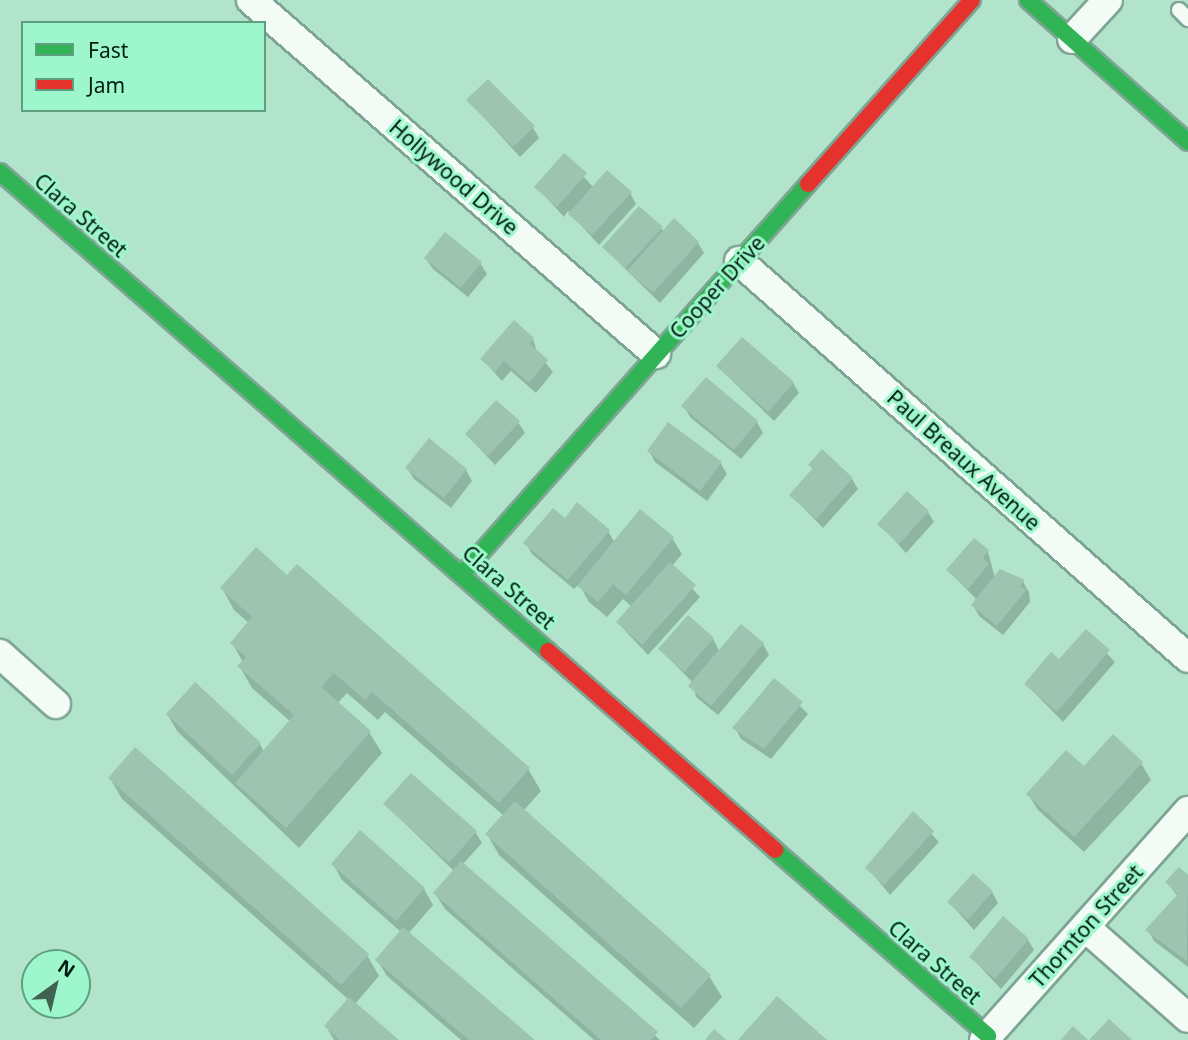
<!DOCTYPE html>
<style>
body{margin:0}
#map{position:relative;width:1188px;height:1040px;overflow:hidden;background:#b2e3cb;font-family:"Noto Sans",sans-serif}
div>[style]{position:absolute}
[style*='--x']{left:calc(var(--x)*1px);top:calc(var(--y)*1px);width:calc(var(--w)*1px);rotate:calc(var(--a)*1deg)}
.shadow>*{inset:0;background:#0003}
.building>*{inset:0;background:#9dc3b1}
.roads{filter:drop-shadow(2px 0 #7ea593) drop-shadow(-2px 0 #7ea593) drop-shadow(0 2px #7ea593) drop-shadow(0 -2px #7ea593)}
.lane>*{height:14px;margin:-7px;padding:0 7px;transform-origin:7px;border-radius:7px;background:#f3fbf7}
.street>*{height:28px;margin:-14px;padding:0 14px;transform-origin:14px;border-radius:14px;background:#f3fbf7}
.fast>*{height:16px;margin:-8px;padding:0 8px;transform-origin:8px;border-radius:8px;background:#30b455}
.jam>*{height:16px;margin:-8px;padding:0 8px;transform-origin:8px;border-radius:8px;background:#e5322d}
span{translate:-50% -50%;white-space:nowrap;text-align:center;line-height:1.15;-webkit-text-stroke:6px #9ef7cc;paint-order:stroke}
.street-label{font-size:21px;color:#011c10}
.legend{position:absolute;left:21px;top:21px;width:245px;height:91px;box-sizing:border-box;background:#9ef7cc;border:2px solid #5f9f81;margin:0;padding:9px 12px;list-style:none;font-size:21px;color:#011c10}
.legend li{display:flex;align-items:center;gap:14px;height:35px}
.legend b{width:35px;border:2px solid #5f9f81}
.north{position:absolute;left:21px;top:949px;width:70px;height:70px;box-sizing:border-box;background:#9ef7cc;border:2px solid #5f9f81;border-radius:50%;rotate:34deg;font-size:19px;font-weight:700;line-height:28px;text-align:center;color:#011c10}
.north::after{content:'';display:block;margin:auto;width:24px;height:32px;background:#3f6251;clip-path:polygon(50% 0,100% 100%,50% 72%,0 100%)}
</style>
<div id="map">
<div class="shadow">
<div style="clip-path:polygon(469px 101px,533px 128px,539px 138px,520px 157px)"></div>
<div style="clip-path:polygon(565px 156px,594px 188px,630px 193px,636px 204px,599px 245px,568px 211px,564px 217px,537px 187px)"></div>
<div style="clip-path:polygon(661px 229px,698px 243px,704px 253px,660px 303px,604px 248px)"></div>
<div style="clip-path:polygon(426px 259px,480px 263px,487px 274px,468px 297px,433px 269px)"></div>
<div style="clip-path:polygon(533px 339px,537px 352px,553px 372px,536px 393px,511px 371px,502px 381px,482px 359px)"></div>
<div style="clip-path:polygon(718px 367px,793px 383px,799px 393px,774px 421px)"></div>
<div style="clip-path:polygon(706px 380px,757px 422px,763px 433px,741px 459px,690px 417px,684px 406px)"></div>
<div style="clip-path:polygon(518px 422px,525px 433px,495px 465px,467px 435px)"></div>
<div style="clip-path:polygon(669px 424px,721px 464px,727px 474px,707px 501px,655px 462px,649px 451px)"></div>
<div style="clip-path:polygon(810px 465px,852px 479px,858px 489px,823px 528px,791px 495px,813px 470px)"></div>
<div style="clip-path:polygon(407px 468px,466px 470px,472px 481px,451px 508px,414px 479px)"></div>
<div style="clip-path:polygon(928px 512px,934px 522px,906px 553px,880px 524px)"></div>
<div style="clip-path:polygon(565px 520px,608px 531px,615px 543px,672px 538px,682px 554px,672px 566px,700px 597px,648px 655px,618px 623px,632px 607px,623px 599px,607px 617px,589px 602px,579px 584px,574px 589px,532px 554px,526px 543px)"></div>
<div style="clip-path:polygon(988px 552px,995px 578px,1023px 582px,1029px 592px,1030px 602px,1003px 635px,979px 616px,973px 605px,977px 600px,948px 570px)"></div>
<div style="clip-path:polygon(287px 577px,528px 769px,541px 791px,523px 811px,709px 976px,722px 997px,694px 1028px,499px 855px,487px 834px,504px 816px,385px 712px,378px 720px,347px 693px,337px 704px,369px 732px,382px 753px,299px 848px,177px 731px,168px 715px,260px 744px,264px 752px,291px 722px,252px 688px,240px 667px,243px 662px,232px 643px,249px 623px,234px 610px,222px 588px)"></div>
<div style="clip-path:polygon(1086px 631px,1115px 662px,1063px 722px,1026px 684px,1059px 662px)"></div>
<div style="clip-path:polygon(713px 639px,720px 652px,763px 644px,769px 655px,718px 715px,696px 697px,693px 683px,660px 649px)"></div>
<div style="clip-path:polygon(774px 680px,808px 714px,771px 759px,741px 739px,735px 728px)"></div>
<div style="clip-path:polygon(1141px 763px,1151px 780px,1084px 852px,1038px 810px,1028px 794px,1084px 768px)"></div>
<div style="clip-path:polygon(110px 778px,367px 955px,379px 976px,355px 1004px,397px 1040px,334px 1040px,326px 1026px,349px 1000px,122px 799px)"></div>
<div style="clip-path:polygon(385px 804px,476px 833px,482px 843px,463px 864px,660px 1040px,594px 1040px,445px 909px,435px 893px,454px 871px)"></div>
<div style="clip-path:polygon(913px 814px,939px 842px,890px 895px,868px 868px)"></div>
<div style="clip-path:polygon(333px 864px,424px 889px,433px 905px,408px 934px,532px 1040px,461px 1040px,387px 976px,377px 960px,401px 932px,342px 880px)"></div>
<div style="clip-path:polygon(1179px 869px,1188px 877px,1188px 967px,1154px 941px,1148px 930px,1178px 897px,1167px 882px)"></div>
<div style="clip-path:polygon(992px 892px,998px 903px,974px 930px,949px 902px)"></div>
<div style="clip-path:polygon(1028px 940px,1034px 950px,1001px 989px,971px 957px)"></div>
</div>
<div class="building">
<div style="clip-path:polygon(488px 79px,535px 126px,513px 147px,466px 100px)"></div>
<div style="clip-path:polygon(564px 153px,587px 173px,557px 207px,534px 187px)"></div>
<div style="clip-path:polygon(607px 170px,632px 192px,592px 235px,568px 214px)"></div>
<div style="clip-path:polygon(639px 206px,663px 227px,625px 268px,602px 247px)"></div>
<div style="clip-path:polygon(674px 218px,699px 242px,653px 293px,627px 271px)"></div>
<div style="clip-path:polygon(445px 232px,482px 262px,461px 288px,424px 258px)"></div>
<div style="clip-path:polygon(514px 320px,534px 338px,529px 343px,548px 360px,529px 383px,504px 361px,495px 372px,480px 359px)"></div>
<div style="clip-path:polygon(742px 337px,794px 382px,768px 412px,716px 366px)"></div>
<div style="clip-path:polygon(706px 377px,758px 421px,734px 450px,681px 406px)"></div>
<div style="clip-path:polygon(496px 400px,520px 421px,488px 456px,465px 434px)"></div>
<div style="clip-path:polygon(668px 422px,722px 462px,700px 491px,647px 451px)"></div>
<div style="clip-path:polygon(429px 438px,467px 469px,444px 498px,405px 468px)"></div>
<div style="clip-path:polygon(822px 449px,853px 478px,816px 519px,789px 495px,813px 468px,808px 465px)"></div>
<div style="clip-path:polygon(907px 491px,929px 511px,899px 544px,877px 524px)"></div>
<div style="clip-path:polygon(577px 502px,610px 530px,568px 580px,523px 543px,553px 508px,565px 518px)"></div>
<div style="clip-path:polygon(640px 509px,674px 537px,626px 595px,613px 584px,598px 602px,577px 586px)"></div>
<div style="clip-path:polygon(974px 538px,989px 550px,983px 558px,989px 564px,968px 589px,946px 570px)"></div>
<div style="clip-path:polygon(256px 547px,287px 575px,297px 564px,530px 768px,499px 803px,372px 692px,365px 700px,334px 673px,321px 687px,371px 731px,286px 828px,235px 783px,294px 715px,237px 666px,246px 657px,230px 643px,252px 617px,220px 588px)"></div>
<div style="clip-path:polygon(670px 562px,696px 585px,642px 645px,616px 622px)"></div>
<div style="clip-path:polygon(1000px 569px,1025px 580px,1020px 586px,1026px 590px,997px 626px,971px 605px)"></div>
<div style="clip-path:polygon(688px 615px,714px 638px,684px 672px,658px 649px)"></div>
<div style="clip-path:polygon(741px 624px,764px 643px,711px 706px,688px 686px)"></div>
<div style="clip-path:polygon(1086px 629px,1110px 650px,1057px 712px,1024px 684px,1051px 652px,1059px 659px)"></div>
<div style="clip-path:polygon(774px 678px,803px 702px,764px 749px,732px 728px)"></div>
<div style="clip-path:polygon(195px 682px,261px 743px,232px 775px,166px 714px)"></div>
<div style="clip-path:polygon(1113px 734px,1143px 762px,1074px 837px,1026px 794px,1066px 750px,1084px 766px)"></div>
<div style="clip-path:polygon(135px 747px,369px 954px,341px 985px,108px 778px)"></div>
<div style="clip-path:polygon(411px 773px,477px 831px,449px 863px,383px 804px)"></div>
<div style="clip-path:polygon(515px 801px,711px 975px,681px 1008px,485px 834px)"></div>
<div style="clip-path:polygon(913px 811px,934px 831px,884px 885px,865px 868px)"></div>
<div style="clip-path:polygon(360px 830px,425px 888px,396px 921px,331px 864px)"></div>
<div style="clip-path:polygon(461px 861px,658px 1032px,651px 1040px,601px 1040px,433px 893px)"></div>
<div style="clip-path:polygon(1179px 867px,1188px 875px,1187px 961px,1145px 930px,1178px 894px,1165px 882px)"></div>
<div style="clip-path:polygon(973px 873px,993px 891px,968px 920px,947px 902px)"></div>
<div style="clip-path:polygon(1003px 916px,1029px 939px,995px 979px,969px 957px)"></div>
<div style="clip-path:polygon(403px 927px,535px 1040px,469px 1040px,375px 960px)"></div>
<div style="clip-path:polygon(777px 996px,827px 1040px,738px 1040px)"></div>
<div style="clip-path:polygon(349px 997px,399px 1040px,340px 1040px,324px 1026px)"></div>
<div style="clip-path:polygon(1109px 1019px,1132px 1040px,1089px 1040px)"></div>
<div style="clip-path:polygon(1073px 1026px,1088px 1040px,1061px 1040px)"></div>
<div style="clip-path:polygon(714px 1029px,726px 1040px,705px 1040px)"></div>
</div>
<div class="roads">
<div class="lane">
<div style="--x:1179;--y:10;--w:13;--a:45"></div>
</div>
<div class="street">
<div style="--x:251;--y:0;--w:538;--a:41.16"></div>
<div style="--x:1072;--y:39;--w:53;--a:-47.3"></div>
<div style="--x:739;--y:261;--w:599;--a:41.48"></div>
<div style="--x:0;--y:654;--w:75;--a:41.8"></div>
<div style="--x:1085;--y:927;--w:137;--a:41.5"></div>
<div style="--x:984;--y:1040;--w:307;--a:-48.3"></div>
</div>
<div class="fast">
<div style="--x:1028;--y:0;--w:214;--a:41.6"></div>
<div style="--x:0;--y:172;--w:728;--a:41.16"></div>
<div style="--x:462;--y:574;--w:521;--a:-48.42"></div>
<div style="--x:775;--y:850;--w:283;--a:41.1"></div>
</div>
<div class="jam">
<div style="--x:808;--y:184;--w:246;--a:-48.3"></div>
<div style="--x:548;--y:651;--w:302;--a:41.2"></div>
</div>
</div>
<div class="street-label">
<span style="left:454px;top:177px;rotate:41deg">Hollywood Drive</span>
<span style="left:81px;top:215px;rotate:41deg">Clara Street</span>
<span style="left:717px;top:287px;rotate:-48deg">Cooper Drive</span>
<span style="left:964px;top:460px;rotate:42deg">Paul Breaux Avenue</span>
<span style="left:509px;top:587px;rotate:41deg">Clara Street</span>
<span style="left:1086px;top:926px;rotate:-48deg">Thornton Street</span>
<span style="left:935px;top:962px;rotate:41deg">Clara Street</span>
</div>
<ul class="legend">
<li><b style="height:9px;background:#30b455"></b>Fast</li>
<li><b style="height:9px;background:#e5322d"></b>Jam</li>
</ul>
<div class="north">N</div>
</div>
